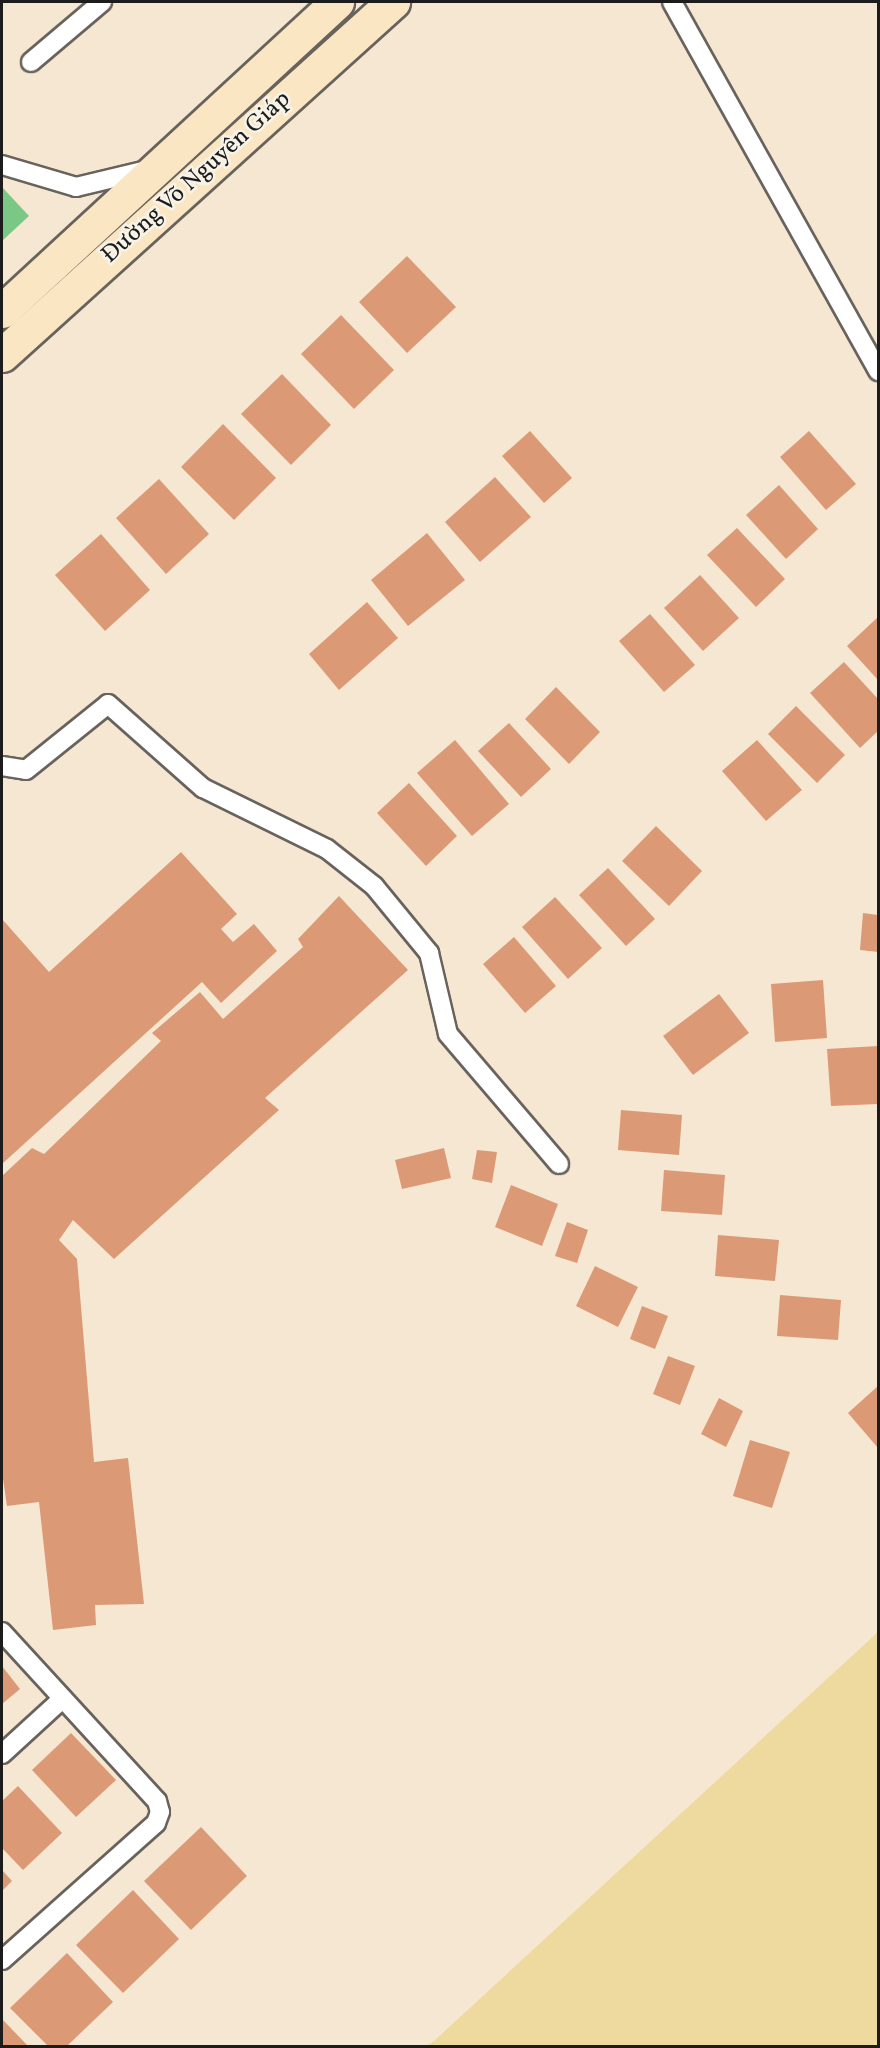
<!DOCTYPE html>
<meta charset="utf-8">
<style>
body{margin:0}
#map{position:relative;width:880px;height:2048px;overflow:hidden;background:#f6e7d3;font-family:Vollkorn,serif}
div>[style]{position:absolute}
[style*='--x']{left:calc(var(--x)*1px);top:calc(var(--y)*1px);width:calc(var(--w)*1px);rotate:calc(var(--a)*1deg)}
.green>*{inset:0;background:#7bc786}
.sand>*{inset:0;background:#eeda9e}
.building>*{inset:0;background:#db9a75}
.roads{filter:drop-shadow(2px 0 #68635c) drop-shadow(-2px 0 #68635c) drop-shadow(0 2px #68635c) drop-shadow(0 -2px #68635c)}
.service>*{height:18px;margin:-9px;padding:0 9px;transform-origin:9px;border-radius:9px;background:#fff}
.secondary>*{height:33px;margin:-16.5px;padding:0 16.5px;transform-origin:16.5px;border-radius:16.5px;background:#fbe6c4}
span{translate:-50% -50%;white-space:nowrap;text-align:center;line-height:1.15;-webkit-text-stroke:5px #f7f3e8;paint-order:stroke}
.street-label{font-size:24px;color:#1c1c1c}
.frame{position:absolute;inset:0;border:3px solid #1c1c1c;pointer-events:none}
</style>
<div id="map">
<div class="green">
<div style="clip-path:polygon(2px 187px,29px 216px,2px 241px)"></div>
</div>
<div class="sand">
<div style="clip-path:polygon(878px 1632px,878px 2046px,426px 2046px,434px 2041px)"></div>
</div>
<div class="building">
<div style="clip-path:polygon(407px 256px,456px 307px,407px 353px,359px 302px)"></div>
<div style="clip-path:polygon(341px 315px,394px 370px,354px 409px,301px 354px)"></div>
<div style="clip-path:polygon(282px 374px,331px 425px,291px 465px,241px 414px)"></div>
<div style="clip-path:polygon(223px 424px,276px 478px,234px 520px,181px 467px)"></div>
<div style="clip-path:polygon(530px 431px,572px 478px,544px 503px,502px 456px)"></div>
<div style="clip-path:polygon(809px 431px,856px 484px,826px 510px,780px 457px)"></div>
<div style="clip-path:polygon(495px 477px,531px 517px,480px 562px,445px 522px)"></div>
<div style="clip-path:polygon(159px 479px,209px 534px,166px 574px,116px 518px)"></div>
<div style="clip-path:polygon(779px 485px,818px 529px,786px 559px,746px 515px)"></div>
<div style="clip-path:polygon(737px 528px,785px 579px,756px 607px,707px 555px)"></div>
<div style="clip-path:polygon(427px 533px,465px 580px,408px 626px,371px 580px)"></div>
<div style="clip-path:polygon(101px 534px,150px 590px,105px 631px,55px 575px)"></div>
<div style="clip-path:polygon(700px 575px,739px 618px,703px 651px,664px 608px)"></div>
<div style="clip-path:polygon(367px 602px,398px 638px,339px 690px,309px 654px)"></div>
<div style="clip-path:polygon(650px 614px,695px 665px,664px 692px,619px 641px)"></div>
<div style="clip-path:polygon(878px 617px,878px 680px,847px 646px)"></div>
<div style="clip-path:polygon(844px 662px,878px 699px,878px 731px,860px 748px,810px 693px)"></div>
<div style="clip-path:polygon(556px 687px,600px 732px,569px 764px,525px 719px)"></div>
<div style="clip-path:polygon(796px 706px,845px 755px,817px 783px,768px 734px)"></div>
<div style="clip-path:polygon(509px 723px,551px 769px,521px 797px,478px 751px)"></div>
<div style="clip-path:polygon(455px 740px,509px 804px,472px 836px,417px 773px)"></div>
<div style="clip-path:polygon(757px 740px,802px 790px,766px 821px,722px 771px)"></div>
<div style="clip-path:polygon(409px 783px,457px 836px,426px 866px,377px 813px)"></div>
<div style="clip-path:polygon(656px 826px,702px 871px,669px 906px,622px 861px)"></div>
<div style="clip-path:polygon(181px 852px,237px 914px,221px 929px,233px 942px,254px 924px,277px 951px,221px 1003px,202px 982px,2px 1164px,2px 919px,49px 972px)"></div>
<div style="clip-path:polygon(608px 868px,655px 919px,626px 946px,579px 895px)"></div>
<div style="clip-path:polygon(339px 896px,408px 970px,265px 1098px,279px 1110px,114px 1259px,73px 1220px,59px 1240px,77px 1259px,94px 1462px,128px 1458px,144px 1604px,95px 1605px,96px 1625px,53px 1630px,39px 1502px,7px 1506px,2px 1472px,2px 1176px,32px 1148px,44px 1154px,161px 1041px,152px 1033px,200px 992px,223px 1019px,303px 947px,298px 939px)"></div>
<div style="clip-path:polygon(555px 897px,602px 948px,568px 979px,522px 927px)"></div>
<div style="clip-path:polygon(863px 913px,878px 915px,878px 952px,860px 950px)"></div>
<div style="clip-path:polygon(514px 937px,556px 986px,525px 1013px,483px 964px)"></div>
<div style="clip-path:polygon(823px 980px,827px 1038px,775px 1042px,771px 984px)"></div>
<div style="clip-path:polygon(719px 994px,749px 1033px,693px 1075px,663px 1036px)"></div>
<div style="clip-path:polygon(878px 1046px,878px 1104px,831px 1106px,827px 1049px)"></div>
<div style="clip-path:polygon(621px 1110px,682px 1115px,679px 1155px,618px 1150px)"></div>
<div style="clip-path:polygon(444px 1148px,451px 1178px,402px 1189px,395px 1160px)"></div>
<div style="clip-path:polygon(477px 1150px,497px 1152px,492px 1183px,472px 1179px)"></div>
<div style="clip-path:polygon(664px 1170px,725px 1175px,722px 1215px,661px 1211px)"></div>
<div style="clip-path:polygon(511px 1185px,558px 1204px,542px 1246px,495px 1227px)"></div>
<div style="clip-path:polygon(567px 1222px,588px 1230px,577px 1263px,555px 1256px)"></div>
<div style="clip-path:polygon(718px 1235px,779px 1240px,775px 1281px,715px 1276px)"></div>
<div style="clip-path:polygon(595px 1266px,638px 1287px,618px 1327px,576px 1306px)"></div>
<div style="clip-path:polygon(780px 1295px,841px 1300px,838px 1340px,777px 1336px)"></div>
<div style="clip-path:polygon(642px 1306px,668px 1316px,655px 1349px,630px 1339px)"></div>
<div style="clip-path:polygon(668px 1356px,695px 1366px,680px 1405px,653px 1394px)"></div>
<div style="clip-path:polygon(878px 1386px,878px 1448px,848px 1413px)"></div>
<div style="clip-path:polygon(719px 1398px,743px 1411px,726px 1447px,701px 1434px)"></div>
<div style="clip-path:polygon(750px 1440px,790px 1452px,772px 1508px,733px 1496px)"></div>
<div style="clip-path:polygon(2px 1666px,20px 1689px,2px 1704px)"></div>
<div style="clip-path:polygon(71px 1733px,116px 1780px,76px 1817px,32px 1770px)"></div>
<div style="clip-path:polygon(18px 1786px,62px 1833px,23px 1870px,2px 1848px,2px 1801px)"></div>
<div style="clip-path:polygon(201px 1827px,247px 1876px,191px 1930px,144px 1881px)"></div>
<div style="clip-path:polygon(2px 1870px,12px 1881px,2px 1891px)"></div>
<div style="clip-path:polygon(133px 1890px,179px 1939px,123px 1993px,76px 1945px)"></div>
<div style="clip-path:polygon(67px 1953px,113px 2002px,67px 2046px,48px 2046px,10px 2008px)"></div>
<div style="clip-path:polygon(2px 2019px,28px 2046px,2px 2046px)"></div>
</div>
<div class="roads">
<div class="service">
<div style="--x:672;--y:2;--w:423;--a:60.8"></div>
<div style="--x:31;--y:62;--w:93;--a:-40.2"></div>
<div style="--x:2;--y:165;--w:77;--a:16.6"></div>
<div style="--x:76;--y:187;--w:73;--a:-13.5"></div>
<div style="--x:2;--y:766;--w:24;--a:9"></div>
<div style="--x:26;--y:770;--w:105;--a:-38.8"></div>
<div style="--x:108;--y:704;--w:127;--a:41.5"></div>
<div style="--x:203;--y:788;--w:138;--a:26.2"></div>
<div style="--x:327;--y:849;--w:60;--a:38.2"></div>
<div style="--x:374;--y:886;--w:87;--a:50.6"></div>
<div style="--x:429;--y:953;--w:83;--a:76.8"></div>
<div style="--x:448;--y:1034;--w:171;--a:49.5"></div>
<div style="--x:2;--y:1632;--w:229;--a:47.5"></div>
<div style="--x:157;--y:1801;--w:11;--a:75"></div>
<div style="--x:160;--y:1812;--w:12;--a:110"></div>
<div style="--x:156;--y:1823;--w:206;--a:138.3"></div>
<div style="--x:2;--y:1754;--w:81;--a:-42.5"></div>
</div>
<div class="secondary">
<div style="--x:2;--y:311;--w:456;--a:-42.7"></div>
<div style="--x:2;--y:355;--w:527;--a:-42.08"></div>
</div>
</div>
<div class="street-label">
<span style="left:197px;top:178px;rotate:-42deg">Đường Võ Nguyên Giáp</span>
</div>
<div class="frame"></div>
</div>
